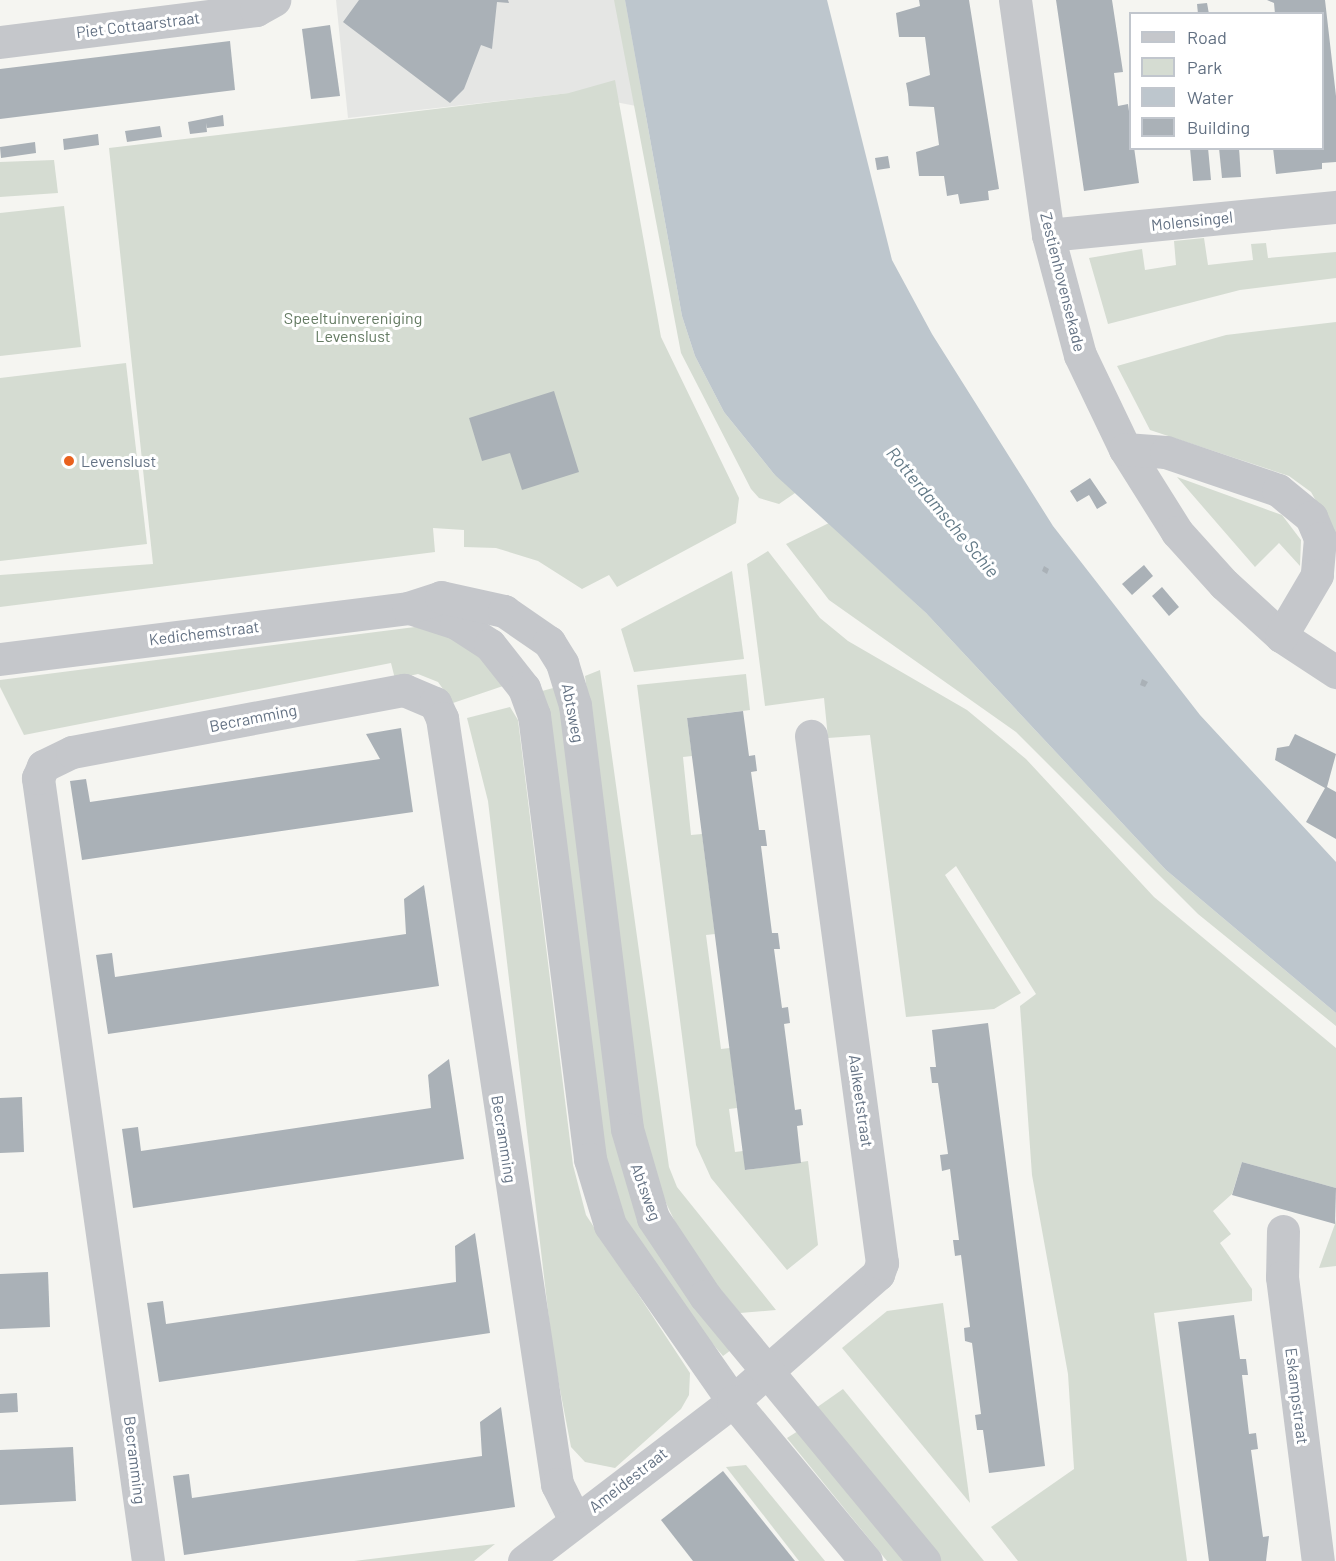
<!DOCTYPE html>
<style>
body{margin:0}
#map{position:relative;width:1336px;height:1561px;overflow:hidden;background:#f5f5f1;font-family:Barlow,sans-serif}
div>[style]{position:absolute}
[style*='--x']{left:calc(var(--x)*1px);top:calc(var(--y)*1px);width:calc(var(--w)*1px);rotate:calc(var(--a)*1deg)}
.built>*{inset:0;background:#e5e6e4}
.green>*{inset:0;background:#d5dcd2}
.water>*{inset:0;background:#bdc6cd}
.building>*{inset:0;background:#aab1b7}
.minor>*{height:33px;margin:-16.5px;padding:0 16.5px;transform-origin:16.5px;border-radius:16.5px;background:#c5c7cb}
.tertiary>*{height:33px;margin:-16.5px;padding:0 16.5px;transform-origin:16.5px;border-radius:16.5px;background:#c5c7cb}
.dots>*{width:16px;height:16px;translate:-50% -50%;box-sizing:border-box;border:3px solid #fff;border-radius:50%}
span{translate:-50% -50%;white-space:nowrap;text-align:center;line-height:1.15;-webkit-text-stroke:6px #fff;paint-order:stroke}
.street-label{font-size:16px;color:#637183}
.park-label{font-size:16px;color:#647a62}
.poi-label{font-size:16px;color:#637183}
.left{translate:0 -50%;text-align:left}
.water-label{font-size:18px;color:#637a87;font-style:italic}
.legend{position:absolute;left:1129px;top:12px;width:195px;height:138px;box-sizing:border-box;background:#fff;border:2px solid #c1c6cd;margin:0;padding:8px 10px;list-style:none;font-size:18px;color:#637183}
.legend li{display:flex;align-items:center;gap:12px;height:30px}
.legend b{width:30px;border:2px solid #c1c6cd}
</style>
<div id="map">
<div class="built">
<div style="clip-path:polygon(336px 0,654px 0,672px 113px,569px 93px,348px 118px)"></div>
</div>
<div class="green">
<div style="clip-path:polygon(614px 0,625px 0,682px 316px,695px 356px,724px 412px,774px 474px,798px 491px,779px 504px,759px 498px,751px 489px,681px 353px)"></div>
<div style="clip-path:polygon(615px 80px,661px 337px,739px 498px,736px 523px,617px 587px,609px 575px,582px 589px,538px 561px,496px 548px,464px 547px,464px 530px,433px 528px,435px 552px,0 607px,0 575px,153px 564px,109px 148px,569px 93px)"></div>
<div style="clip-path:polygon(54px 160px,58px 193px,0 197px,0 162px)"></div>
<div style="clip-path:polygon(64px 206px,81px 347px,0 356px,0 213px)"></div>
<div style="clip-path:polygon(1204px 238px,1208px 265px,1253px 260px,1251px 244px,1266px 243px,1268px 258px,1336px 252px,1336px 278px,1240px 290px,1108px 324px,1089px 258px,1142px 249px,1145px 270px,1176px 265px,1174px 241px)"></div>
<div style="clip-path:polygon(1336px 322px,1336px 536px,1311px 492px,1289px 476px,1150px 430px,1117px 366px,1226px 335px)"></div>
<div style="clip-path:polygon(126px 363px,147px 544px,0 561px,0 378px)"></div>
<div style="clip-path:polygon(1177px 477px,1282px 515px,1301px 540px,1300px 566px,1279px 543px,1255px 567px)"></div>
<div style="clip-path:polygon(829px 523px,926px 613px,1166px 870px,1336px 1013px,1336px 1026px,1198px 914px,1016px 732px,829px 600px,786px 544px)"></div>
<div style="clip-path:polygon(768px 551px,820px 618px,848px 641px,967px 710px,1026px 759px,1154px 897px,1336px 1048px,1336px 1188px,1242px 1162px,1232px 1194px,1213px 1211px,1231px 1234px,1220px 1243px,1252px 1289px,1252px 1301px,1154px 1313px,1187px 1561px,1018px 1561px,991px 1527px,1074px 1469px,1068px 1374px,1032px 1175px,1020px 1006px,1036px 994px,956px 866px,945px 875px,1021px 993px,994px 1009px,906px 1017px,870px 735px,828px 738px,824px 698px,765px 706px,747px 564px)"></div>
<div style="clip-path:polygon(732px 571px,744px 659px,634px 672px,621px 629px)"></div>
<div style="clip-path:polygon(415px 627px,445px 631px,474px 648px,506px 685px,453px 703px,438px 682px,418px 674px,395px 679px,391px 663px,24px 735px,0 687px,0 680px)"></div>
<div style="clip-path:polygon(600px 670px,669px 1167px,677px 1187px,776px 1310px,740px 1313px,690px 1253px,654px 1178px,644px 1136px,585px 676px)"></div>
<div style="clip-path:polygon(746px 674px,750px 710px,687px 718px,692px 756px,683px 757px,691px 835px,702px 834px,715px 934px,706px 935px,721px 1049px,730px 1048px,737px 1108px,729px 1109px,735px 1152px,743px 1151px,746px 1170px,808px 1161px,818px 1245px,787px 1270px,711px 1178px,696px 1145px,637px 685px)"></div>
<div style="clip-path:polygon(557px 687px,616px 1131px,731px 1350px,723px 1356px,661px 1283px,617px 1203px,605px 1161px,542px 691px)"></div>
<div style="clip-path:polygon(510px 707px,518px 720px,573px 1165px,586px 1215px,690px 1373px,689px 1395px,681px 1409px,615px 1468px,585px 1462px,571px 1447px,553px 1353px,488px 801px,467px 718px)"></div>
<div style="clip-path:polygon(1336px 1219px,1336px 1266px,1319px 1268px,1335px 1224px)"></div>
<div style="clip-path:polygon(943px 1303px,970px 1503px,842px 1348px,887px 1311px)"></div>
<div style="clip-path:polygon(843px 1389px,984px 1561px,941px 1561px,816px 1408px)"></div>
<div style="clip-path:polygon(798px 1431px,904px 1561px,887px 1561px,787px 1438px)"></div>
<div style="clip-path:polygon(746px 1465px,825px 1561px,799px 1561px,726px 1467px)"></div>
<div style="clip-path:polygon(495px 1544px,474px 1561px,354px 1561px)"></div>
</div>
<div class="water">
<div style="clip-path:polygon(625px 0,827px 0,892px 260px,932px 334px,1053px 526px,1200px 715px,1336px 862px,1336px 1013px,1166px 870px,926px 613px,774px 474px,724px 412px,695px 356px,682px 316px)"></div>
</div>
<div class="building">
<div style="clip-path:polygon(359px 0,508px 0,509px 3px,497px 2px,492px 49px,481px 45px,464px 89px,450px 103px,343px 22px)"></div>
<div style="clip-path:polygon(919px 0,969px 0,999px 189px,988px 191px,989px 200px,960px 204px,958px 194px,947px 196px,944px 176px,919px 176px,916px 152px,939px 145px,934px 107px,909px 106px,908px 94px,906px 83px,930px 75px,925px 37px,899px 37px,896px 13px,920px 6px)"></div>
<div style="clip-path:polygon(1056px 0,1112px 0,1123px 72px,1114px 73px,1116px 89px,1118px 106px,1128px 104px,1139px 183px,1084px 191px)"></div>
<div style="clip-path:polygon(1267px 0,1325px 0,1336px 96px,1336px 162px,1322px 163px,1322px 169px,1276px 174px,1273px 148px,1323px 148px,1323px 14px,1275px 14px,1274px 3px)"></div>
<div style="clip-path:polygon(1207px 3px,1209px 14px,1198px 14px,1197px 4px)"></div>
<div style="clip-path:polygon(330px 25px,340px 96px,311px 99px,302px 29px)"></div>
<div style="clip-path:polygon(230px 41px,235px 90px,0 119px,0 69px)"></div>
<div style="clip-path:polygon(223px 115px,224px 126px,207px 128px,206px 123px,207px 132px,190px 134px,188px 122px)"></div>
<div style="clip-path:polygon(160px 126px,162px 137px,127px 142px,125px 131px)"></div>
<div style="clip-path:polygon(98px 134px,99px 145px,64px 150px,63px 139px)"></div>
<div style="clip-path:polygon(35px 142px,36px 153px,1px 158px,0 147px)"></div>
<div style="clip-path:polygon(1190px 148px,1208px 148px,1211px 180px,1193px 181px)"></div>
<div style="clip-path:polygon(1219px 148px,1239px 148px,1241px 177px,1222px 178px)"></div>
<div style="clip-path:polygon(888px 156px,890px 168px,877px 170px,875px 158px)"></div>
<div style="clip-path:polygon(554px 391px,579px 472px,522px 490px,510px 453px,482px 461px,469px 418px)"></div>
<div style="clip-path:polygon(1090px 478px,1107px 503px,1097px 509px,1089px 495px,1077px 502px,1070px 491px)"></div>
<div style="clip-path:polygon(1144px 565px,1153px 576px,1132px 595px,1122px 584px)"></div>
<div style="clip-path:polygon(1044px 566px,1049px 569px,1047px 574px,1042px 571px)"></div>
<div style="clip-path:polygon(1162px 587px,1179px 607px,1169px 616px,1152px 596px)"></div>
<div style="clip-path:polygon(1142px 679px,1148px 682px,1145px 687px,1140px 685px)"></div>
<div style="clip-path:polygon(743px 711px,749px 756px,755px 755px,757px 771px,751px 772px,759px 830px,765px 830px,767px 846px,761px 846px,772px 933px,778px 933px,780px 949px,774px 949px,782px 1008px,788px 1007px,790px 1023px,784px 1024px,795px 1110px,801px 1109px,803px 1125px,797px 1126px,801px 1163px,745px 1170px,687px 718px)"></div>
<div style="clip-path:polygon(401px 728px,413px 812px,82px 860px,70px 781px,86px 779px,90px 802px,380px 759px,366px 734px)"></div>
<div style="clip-path:polygon(1295px 734px,1336px 754px,1327px 787px,1336px 792px,1336px 839px,1306px 822px,1325px 788px,1275px 760px,1277px 748px,1289px 746px)"></div>
<div style="clip-path:polygon(424px 885px,439px 986px,108px 1034px,96px 955px,112px 953px,115px 977px,406px 934px,404px 899px)"></div>
<div style="clip-path:polygon(988px 1023px,1045px 1466px,989px 1473px,983px 1430px,977px 1430px,975px 1415px,981px 1414px,972px 1343px,965px 1341px,964px 1328px,970px 1327px,961px 1255px,955px 1256px,953px 1240px,959px 1240px,950px 1169px,942px 1171px,940px 1155px,948px 1154px,938px 1083px,932px 1083px,930px 1067px,936px 1067px,932px 1030px)"></div>
<div style="clip-path:polygon(449px 1059px,464px 1159px,133px 1208px,122px 1129px,138px 1127px,141px 1151px,431px 1108px,428px 1075px)"></div>
<div style="clip-path:polygon(22px 1097px,24px 1152px,0 1153px,0 1098px)"></div>
<div style="clip-path:polygon(1242px 1162px,1336px 1188px,1335px 1224px,1232px 1195px)"></div>
<div style="clip-path:polygon(475px 1233px,490px 1333px,159px 1382px,147px 1303px,163px 1301px,166px 1324px,456px 1282px,455px 1246px)"></div>
<div style="clip-path:polygon(48px 1272px,50px 1327px,0 1329px,0 1274px)"></div>
<div style="clip-path:polygon(1234px 1315px,1240px 1359px,1246px 1359px,1248px 1375px,1242px 1375px,1249px 1434px,1256px 1433px,1258px 1449px,1251px 1450px,1263px 1537px,1269px 1536px,1266px 1561px,1209px 1561px,1178px 1322px)"></div>
<div style="clip-path:polygon(17px 1393px,18px 1412px,0 1413px,0 1394px)"></div>
<div style="clip-path:polygon(501px 1407px,515px 1507px,184px 1555px,173px 1476px,189px 1474px,192px 1498px,482px 1456px,480px 1422px)"></div>
<div style="clip-path:polygon(73px 1447px,76px 1501px,0 1505px,0 1450px)"></div>
<div style="clip-path:polygon(723px 1471px,795px 1561px,693px 1561px,661px 1520px)"></div>
</div>
<div class="minor">
<div style="--x:1015;--y:0;--w:237;--a:82"></div>
<div style="--x:1048;--y:235;--w:124;--a:75.1"></div>
<div style="--x:1080;--y:355;--w:104;--a:64.4"></div>
<div style="--x:1125;--y:449;--w:98;--a:57.9"></div>
<div style="--x:1177;--y:532;--w:70;--a:47.9"></div>
<div style="--x:1224;--y:584;--w:77;--a:42.4"></div>
<div style="--x:1281;--y:636;--w:66;--a:33.2"></div>
<div style="--x:0;--y:42;--w:258;--a:-7.1"></div>
<div style="--x:256;--y:10;--w:21;--a:-29"></div>
<div style="--x:1048;--y:235;--w:289;--a:-5.6"></div>
<div style="--x:1125;--y:449;--w:41;--a:4.2"></div>
<div style="--x:1166;--y:452;--w:118;--a:18.7"></div>
<div style="--x:1278;--y:490;--w:43;--a:39.3"></div>
<div style="--x:1311;--y:517;--w:23;--a:67"></div>
<div style="--x:1320;--y:538;--w:37;--a:95"></div>
<div style="--x:1317;--y:575;--w:71;--a:120.5"></div>
<div style="--x:1283;--y:1231;--w:46;--a:91.2"></div>
<div style="--x:1282;--y:1277;--w:286;--a:82.8"></div>
<div style="--x:148;--y:1561;--w:791;--a:-98"></div>
<div style="--x:38;--y:778;--w:13;--a:-67"></div>
<div style="--x:43;--y:766;--w:32;--a:-26"></div>
<div style="--x:72;--y:752;--w:338;--a:-10.6"></div>
<div style="--x:404;--y:690;--w:34;--a:23"></div>
<div style="--x:435;--y:703;--w:17;--a:65"></div>
<div style="--x:442;--y:718;--w:775;--a:81.46"></div>
<div style="--x:557;--y:1484;--w:40;--a:63.4"></div>
<div style="--x:524;--y:1561;--w:263;--a:-37.4"></div>
<div style="--x:733;--y:1401;--w:193;--a:-41.2"></div>
<div style="--x:878;--y:1274;--w:12;--a:-70"></div>
<div style="--x:882;--y:1263;--w:532;--a:-97.67"></div>
</div>
<div class="tertiary">
<div style="--x:410;--y:608;--w:48;--a:18.1"></div>
<div style="--x:456;--y:623;--w:40;--a:32.9"></div>
<div style="--x:490;--y:645;--w:55;--a:51.7"></div>
<div style="--x:524;--y:688;--w:29;--a:70"></div>
<div style="--x:534;--y:715;--w:448;--a:82.8"></div>
<div style="--x:590;--y:1159;--w:69;--a:73.1"></div>
<div style="--x:610;--y:1225;--w:215;--a:55.1"></div>
<div style="--x:733;--y:1401;--w:208;--a:50.3"></div>
<div style="--x:0;--y:659;--w:411;--a:-7.1"></div>
<div style="--x:408;--y:608;--w:35;--a:-18"></div>
<div style="--x:441;--y:597;--w:65;--a:12.5"></div>
<div style="--x:504;--y:611;--w:55;--a:34.6"></div>
<div style="--x:549;--y:642;--w:25;--a:58"></div>
<div style="--x:562;--y:663;--w:44;--a:72.8"></div>
<div style="--x:575;--y:705;--w:427;--a:83"></div>
<div style="--x:627;--y:1129;--w:93;--a:73.7"></div>
<div style="--x:653;--y:1218;--w:94;--a:56.3"></div>
<div style="--x:705;--y:1296;--w:344;--a:50.4"></div>
</div>
<div class="dots">
<div style="left:69px;top:461px;background:#e9611d"></div>
</div>
<div class="street-label">
<span style="left:138px;top:25px;rotate:-7deg">Piet Cottaarstraat</span>
<span style="left:1192px;top:221px;rotate:-6deg">Molensingel</span>
<span style="left:1063px;top:282px;rotate:76deg">Zestienhovensekade</span>
<span style="left:204px;top:633px;rotate:-7deg">Kedichemstraat</span>
<span style="left:573px;top:713px;rotate:79deg">Abtsweg</span>
<span style="left:253px;top:718px;rotate:-11deg">Becramming</span>
<span style="left:861px;top:1101px;rotate:82deg">Aalkeetstraat</span>
<span style="left:504px;top:1139px;rotate:81deg">Becramming</span>
<span style="left:646px;top:1192px;rotate:70deg">Abtsweg</span>
<span style="left:1297px;top:1396px;rotate:83deg">Eskampstraat</span>
<span style="left:135px;top:1460px;rotate:83deg">Becramming</span>
<span style="left:628px;top:1480px;rotate:-38deg">Ameidestraat</span>
</div>
<div class="park-label">
<span style="left:353px;top:327px">Speeltuinvereniging<br>Levenslust</span>
</div>
<div class="poi-label">
<span class="left" style="left:81px;top:461px">Levenslust</span>
</div>
<div class="water-label">
<span style="left:943px;top:512px;rotate:50deg">Rotterdamsche Schie</span>
</div>
<ul class="legend">
<li><b style="height:8px;background:#c5c7cb"></b>Road</li>
<li><b style="height:16px;background:#d5dcd2"></b>Park</li>
<li><b style="height:16px;background:#bdc6cd"></b>Water</li>
<li><b style="height:16px;background:#aab1b7"></b>Building</li>
</ul>
</div>
